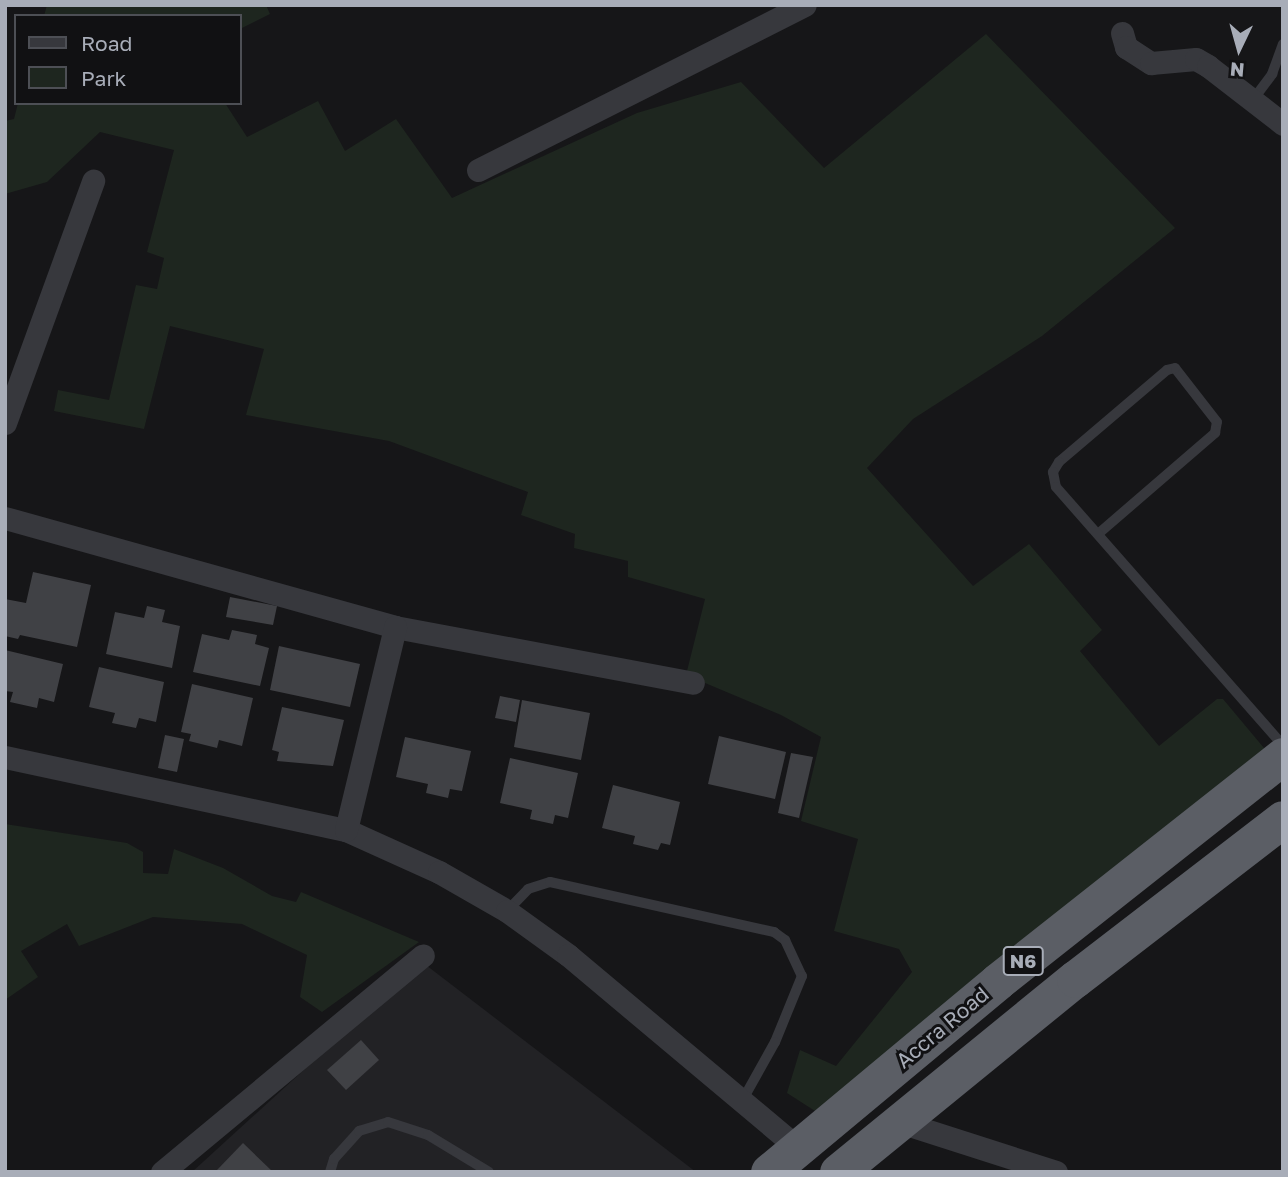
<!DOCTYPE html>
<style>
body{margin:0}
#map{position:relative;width:1288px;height:1177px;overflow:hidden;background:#161618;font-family:"Golos Text",sans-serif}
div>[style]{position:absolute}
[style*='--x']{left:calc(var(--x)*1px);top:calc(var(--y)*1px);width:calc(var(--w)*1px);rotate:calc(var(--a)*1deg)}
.built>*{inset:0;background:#222225}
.green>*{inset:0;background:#1e261f}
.building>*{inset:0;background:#404145}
.service>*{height:10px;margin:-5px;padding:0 5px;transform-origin:5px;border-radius:5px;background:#37383d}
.minor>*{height:23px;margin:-11.5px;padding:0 11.5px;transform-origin:11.5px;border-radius:11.5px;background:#37383d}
.trunk>*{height:37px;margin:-18.5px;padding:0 18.5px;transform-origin:18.5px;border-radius:18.5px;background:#5b5e65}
span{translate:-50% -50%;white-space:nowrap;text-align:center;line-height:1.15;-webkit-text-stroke:6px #111113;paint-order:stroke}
.shield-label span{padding:2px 5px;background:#111113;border:2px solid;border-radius:5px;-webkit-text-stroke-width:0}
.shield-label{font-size:19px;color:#a8adb8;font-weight:700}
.street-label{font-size:21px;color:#a8adb8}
.frame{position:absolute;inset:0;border:7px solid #a8adb8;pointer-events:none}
.legend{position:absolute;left:14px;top:14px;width:228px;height:91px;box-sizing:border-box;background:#111113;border:2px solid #4d4f55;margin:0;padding:9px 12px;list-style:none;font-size:21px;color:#a8adb8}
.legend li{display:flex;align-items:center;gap:14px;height:35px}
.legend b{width:35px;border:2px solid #4d4f55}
.north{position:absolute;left:1204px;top:14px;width:70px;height:70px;-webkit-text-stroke:5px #111113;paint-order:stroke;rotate:185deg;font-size:19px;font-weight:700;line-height:28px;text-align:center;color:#a8adb8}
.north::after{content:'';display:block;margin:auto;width:24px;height:32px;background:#a8adb8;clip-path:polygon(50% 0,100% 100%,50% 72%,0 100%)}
</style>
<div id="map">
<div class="built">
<div style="clip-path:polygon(422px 962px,696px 1172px,192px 1172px)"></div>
</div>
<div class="green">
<div style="clip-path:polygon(47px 5px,266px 5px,270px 14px,240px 29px,240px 16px,44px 16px)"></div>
<div style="clip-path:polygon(986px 34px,1175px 228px,1042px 336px,913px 419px,867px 468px,973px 586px,1029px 544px,1102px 630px,1080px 651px,1159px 746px,1217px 699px,1223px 699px,1269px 754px,815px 1111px,787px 1093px,800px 1050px,836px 1066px,912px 972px,899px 949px,834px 931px,858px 839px,801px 821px,821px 737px,781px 715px,686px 675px,705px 599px,628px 577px,628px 561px,574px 548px,575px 534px,521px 515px,528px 492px,389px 441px,246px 415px,264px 349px,170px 326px,144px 429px,54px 411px,58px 390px,109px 400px,136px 285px,157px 289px,164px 258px,147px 252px,174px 150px,100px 132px,47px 182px,5px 194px,5px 121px,14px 119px,18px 103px,225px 103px,247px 137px,318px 101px,345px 151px,396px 119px,452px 198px,637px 113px,741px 82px,824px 168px)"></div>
<div style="clip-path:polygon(5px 824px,127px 843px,143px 852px,143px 873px,168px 874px,174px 849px,223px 868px,272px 896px,296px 902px,301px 892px,419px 942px,322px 1012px,300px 997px,307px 955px,242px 924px,153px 917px,79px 946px,67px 924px,21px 951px,38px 977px,5px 1000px)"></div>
</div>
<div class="building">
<div style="clip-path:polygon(33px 572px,91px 585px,77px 647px,20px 635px,18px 639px,5px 636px,5px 599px,26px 603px)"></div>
<div style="clip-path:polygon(230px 597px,277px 606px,273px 625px,226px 617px)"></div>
<div style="clip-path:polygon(147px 606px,165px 610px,162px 622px,180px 626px,172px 668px,106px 654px,115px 612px,144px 618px)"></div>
<div style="clip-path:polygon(232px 630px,257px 635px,255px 644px,269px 648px,260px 686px,193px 672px,202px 634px,229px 640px)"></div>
<div style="clip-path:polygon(279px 646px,360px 664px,350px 707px,270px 690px)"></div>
<div style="clip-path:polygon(5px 650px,63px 664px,54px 702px,39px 698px,37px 708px,10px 702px,13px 692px,5px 691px)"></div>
<div style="clip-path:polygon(99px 667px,164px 682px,156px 722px,139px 718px,136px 728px,112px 723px,115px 713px,89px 707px)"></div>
<div style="clip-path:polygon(192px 684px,253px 698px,242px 746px,219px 740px,217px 748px,189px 741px,191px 734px,181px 732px)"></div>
<div style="clip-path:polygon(500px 696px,520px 700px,516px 722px,495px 718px)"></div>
<div style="clip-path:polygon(522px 700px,590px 713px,581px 760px,514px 747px)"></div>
<div style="clip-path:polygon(282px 707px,344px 720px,333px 766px,277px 761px,279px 752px,272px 750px)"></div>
<div style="clip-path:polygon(165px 735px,184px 739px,177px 772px,158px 768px)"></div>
<div style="clip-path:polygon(719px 736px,786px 752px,775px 799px,708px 784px)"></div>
<div style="clip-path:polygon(405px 737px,471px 751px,462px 791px,450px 789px,448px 798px,426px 793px,428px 784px,396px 777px)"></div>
<div style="clip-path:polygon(791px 753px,813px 757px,799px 818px,778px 813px)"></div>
<div style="clip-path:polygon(510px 758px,578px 773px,568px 818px,555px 815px,553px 824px,530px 819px,532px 810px,500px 803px)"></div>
<div style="clip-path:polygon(613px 785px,680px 802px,670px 845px,661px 843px,658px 850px,633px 844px,635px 836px,602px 828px)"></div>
<div style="clip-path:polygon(361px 1040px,379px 1060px,346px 1090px,327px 1070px)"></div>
<div style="clip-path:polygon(243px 1143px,273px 1172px,217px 1170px)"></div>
</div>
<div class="service">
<div style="--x:1252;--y:101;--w:34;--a:-53"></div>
<div style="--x:1272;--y:74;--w:32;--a:-70"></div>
<div style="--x:1098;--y:534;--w:155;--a:-40.8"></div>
<div style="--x:1215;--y:433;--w:11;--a:-80"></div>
<div style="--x:1217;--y:422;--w:68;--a:-127.9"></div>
<div style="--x:1175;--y:368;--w:8;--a:166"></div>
<div style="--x:1167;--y:370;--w:142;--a:139.6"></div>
<div style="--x:1059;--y:462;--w:12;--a:121"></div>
<div style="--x:1053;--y:472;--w:15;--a:79"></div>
<div style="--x:1056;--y:487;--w:344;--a:48.7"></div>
<div style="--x:507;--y:911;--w:30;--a:-46"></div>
<div style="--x:528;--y:889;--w:23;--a:-18"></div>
<div style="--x:550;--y:882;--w:230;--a:12.6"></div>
<div style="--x:774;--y:932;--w:14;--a:36"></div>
<div style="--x:785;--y:940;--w:40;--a:65"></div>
<div style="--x:802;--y:976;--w:71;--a:112.2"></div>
<div style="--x:775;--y:1042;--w:68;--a:119.2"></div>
<div style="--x:330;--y:1172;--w:14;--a:-73"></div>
<div style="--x:334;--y:1159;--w:38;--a:-48"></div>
<div style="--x:359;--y:1131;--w:30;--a:-17"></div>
<div style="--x:388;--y:1122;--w:42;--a:18"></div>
<div style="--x:428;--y:1135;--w:71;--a:31.2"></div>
</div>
<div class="minor">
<div style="--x:1122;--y:33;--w:15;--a:74"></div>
<div style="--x:1126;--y:47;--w:30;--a:33"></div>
<div style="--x:1151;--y:63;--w:45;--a:-5.1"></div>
<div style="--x:1196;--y:59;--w:14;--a:30"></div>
<div style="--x:1208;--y:66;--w:95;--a:37.7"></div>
<div style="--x:478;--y:170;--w:366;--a:-26.8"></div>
<div style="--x:5;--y:423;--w:258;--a:-70"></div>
<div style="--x:5;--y:518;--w:405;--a:15.6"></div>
<div style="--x:395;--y:627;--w:303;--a:10.6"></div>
<div style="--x:5;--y:757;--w:349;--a:12.1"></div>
<div style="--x:346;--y:830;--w:102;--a:24.3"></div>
<div style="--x:439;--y:872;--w:78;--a:29.8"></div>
<div style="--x:507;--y:911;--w:75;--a:35.8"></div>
<div style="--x:568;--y:955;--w:300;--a:40"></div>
<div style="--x:346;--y:830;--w:209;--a:-76.4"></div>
<div style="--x:897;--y:1121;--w:167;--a:17.8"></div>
<div style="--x:162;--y:1172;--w:339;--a:-39.7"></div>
</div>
<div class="trunk">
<div style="--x:769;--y:1172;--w:298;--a:-39.8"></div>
<div style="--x:998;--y:981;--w:363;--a:-38.3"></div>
<div style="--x:838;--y:1172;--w:306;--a:-39.2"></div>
<div style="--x:1075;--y:979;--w:262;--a:-37.6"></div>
</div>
<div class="shield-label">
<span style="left:1023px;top:961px">N6</span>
</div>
<div class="street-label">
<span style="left:942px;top:1027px;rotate:-40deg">Accra Road</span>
</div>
<div class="frame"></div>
<ul class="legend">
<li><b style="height:9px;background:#37383d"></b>Road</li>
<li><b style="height:19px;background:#1e261f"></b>Park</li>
</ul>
<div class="north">N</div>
</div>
